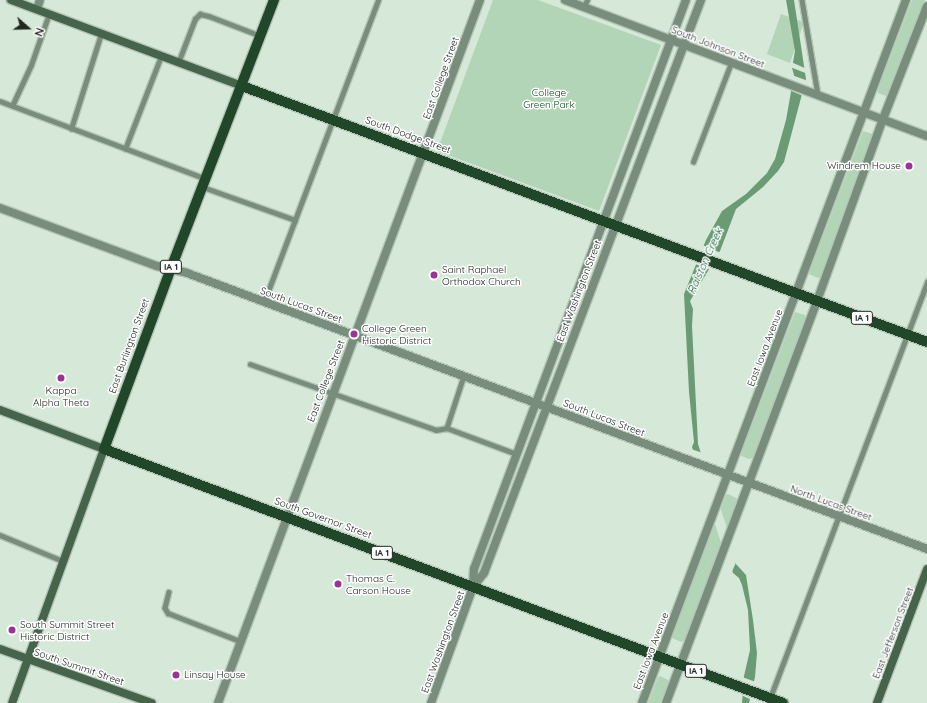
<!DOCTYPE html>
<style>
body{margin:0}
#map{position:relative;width:927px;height:703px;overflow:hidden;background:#d6e8d8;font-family:Quicksand,sans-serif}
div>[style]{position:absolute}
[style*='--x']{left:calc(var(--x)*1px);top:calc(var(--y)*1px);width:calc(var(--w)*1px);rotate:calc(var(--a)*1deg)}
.green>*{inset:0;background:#b1d5b6}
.water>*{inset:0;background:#6a9b74}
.pier>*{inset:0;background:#d6e8d8}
.roads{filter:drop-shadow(1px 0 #b5c5b7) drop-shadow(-1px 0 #b5c5b7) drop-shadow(0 1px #b5c5b7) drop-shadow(0 -1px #b5c5b7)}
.lane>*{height:4.5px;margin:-2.25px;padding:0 2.25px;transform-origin:2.25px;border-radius:2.25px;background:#788d7b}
.street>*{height:8px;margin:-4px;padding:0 4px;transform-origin:4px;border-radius:4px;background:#788d7b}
.secondary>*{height:8px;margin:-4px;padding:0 4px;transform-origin:4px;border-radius:4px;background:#45644b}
.primary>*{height:10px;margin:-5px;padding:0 5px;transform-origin:5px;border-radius:5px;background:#204729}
.dots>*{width:11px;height:11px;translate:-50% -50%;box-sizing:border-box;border:2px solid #fff;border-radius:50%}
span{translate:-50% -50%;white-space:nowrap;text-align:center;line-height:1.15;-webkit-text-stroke:3px #fff;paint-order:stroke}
.shield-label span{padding:1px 3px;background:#fff;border:1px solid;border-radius:3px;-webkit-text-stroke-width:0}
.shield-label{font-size:9px;color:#212822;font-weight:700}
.street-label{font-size:10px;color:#212822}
.park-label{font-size:10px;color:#0d4720}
.poi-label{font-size:10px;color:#212822}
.right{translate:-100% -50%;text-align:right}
.left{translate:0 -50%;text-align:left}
.water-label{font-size:11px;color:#005421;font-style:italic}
.north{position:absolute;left:8px;top:8px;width:40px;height:40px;-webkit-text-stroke:3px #fff;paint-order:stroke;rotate:110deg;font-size:11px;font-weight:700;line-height:16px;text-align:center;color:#212822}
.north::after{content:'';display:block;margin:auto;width:14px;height:18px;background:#212822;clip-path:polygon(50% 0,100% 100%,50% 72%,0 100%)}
</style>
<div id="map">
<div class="green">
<div style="clip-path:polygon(493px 0,538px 0,661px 45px,599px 211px,437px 151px)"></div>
<div style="clip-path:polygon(912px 0,925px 0,889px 95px,886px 96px,878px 93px,878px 89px)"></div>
<div style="clip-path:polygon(781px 14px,804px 22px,790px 63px,767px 54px)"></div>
<div style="clip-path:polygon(863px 131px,873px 134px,874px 136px,821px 277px,818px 278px,809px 274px,810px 270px)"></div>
<div style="clip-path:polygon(795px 312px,805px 315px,806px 318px,753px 458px,749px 459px,741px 456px,742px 451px)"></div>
<div style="clip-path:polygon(728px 494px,736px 498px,737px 500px,685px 640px,681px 642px,672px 638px,673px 633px,726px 495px)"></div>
<div style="clip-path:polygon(660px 676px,668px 680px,669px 682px,661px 703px,648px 703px,658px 677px)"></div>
</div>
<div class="water">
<div style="clip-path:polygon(786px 0,794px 0,806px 79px,784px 162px,778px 171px,763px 187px,736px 209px,720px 251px,690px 301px,693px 309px,692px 326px,698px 444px,736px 564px,746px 575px,753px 620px,757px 653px,755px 677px,749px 703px,742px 703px,744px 676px,750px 650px,748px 610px,742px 585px,739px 578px,733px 573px,692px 447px,694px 442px,689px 392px,684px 294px,706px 240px,722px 211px,746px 194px,767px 173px,775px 159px,786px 120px,794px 75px,792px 68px,795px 51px)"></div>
</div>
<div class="pier">
<div style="clip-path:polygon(791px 62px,807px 69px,808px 74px,790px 67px)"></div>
<div style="clip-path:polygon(792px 75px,808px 81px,803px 96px,789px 90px)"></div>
<div style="clip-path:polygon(702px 245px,721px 253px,711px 270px,695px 264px)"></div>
<div style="clip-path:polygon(691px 449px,703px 453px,737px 560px,731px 574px)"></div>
<div style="clip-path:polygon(742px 677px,756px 682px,752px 700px,741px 695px)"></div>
</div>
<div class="roads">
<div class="lane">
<div style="--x:802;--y:0;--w:96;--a:80.4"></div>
<div style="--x:584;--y:7;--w:8;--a:-67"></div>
<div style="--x:178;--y:63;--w:47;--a:-68.9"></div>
<div style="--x:195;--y:19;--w:7;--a:-45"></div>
<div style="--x:200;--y:14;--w:9;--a:13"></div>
<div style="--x:209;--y:16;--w:56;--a:21"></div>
<div style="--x:0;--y:101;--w:220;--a:20.7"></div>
<div style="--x:12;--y:106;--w:45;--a:-65.1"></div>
<div style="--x:31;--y:65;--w:54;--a:-70.6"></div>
<div style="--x:71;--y:129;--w:100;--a:-72.5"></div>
<div style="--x:125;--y:149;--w:100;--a:-68.8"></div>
<div style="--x:693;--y:162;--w:106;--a:-69"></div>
<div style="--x:203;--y:187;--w:98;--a:19.7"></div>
<div style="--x:264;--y:302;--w:323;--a:-69.3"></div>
<div style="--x:250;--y:364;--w:197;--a:19.5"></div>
<div style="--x:436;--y:430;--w:11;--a:-10"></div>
<div style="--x:464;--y:376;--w:55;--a:108.1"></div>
<div style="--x:447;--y:428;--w:75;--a:20.4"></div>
<div style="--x:0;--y:535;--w:68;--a:22.4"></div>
<div style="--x:169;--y:592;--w:16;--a:104"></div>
<div style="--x:165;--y:608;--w:6;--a:59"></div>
<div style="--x:168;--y:613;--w:77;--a:21.3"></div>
<div style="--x:770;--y:698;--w:445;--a:-69.3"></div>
</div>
<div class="street">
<div style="--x:565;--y:0;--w:387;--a:20.6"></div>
<div style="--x:37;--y:9;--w:9;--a:-72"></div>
<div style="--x:0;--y:208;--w:167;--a:20.3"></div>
<div style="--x:157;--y:266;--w:31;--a:13"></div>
<div style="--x:187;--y:273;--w:790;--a:20.45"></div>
<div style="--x:473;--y:587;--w:18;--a:-87"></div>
<div style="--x:474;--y:569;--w:607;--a:-69.57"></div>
<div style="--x:218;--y:703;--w:750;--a:-69.56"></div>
<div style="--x:431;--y:703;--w:123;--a:-70.1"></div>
<div style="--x:473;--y:587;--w:18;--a:-52"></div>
<div style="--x:484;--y:573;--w:613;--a:-69.26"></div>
<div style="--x:642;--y:703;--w:751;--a:-69.42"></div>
<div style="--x:666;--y:703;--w:429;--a:-69.4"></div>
<div style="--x:817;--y:301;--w:194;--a:-70.1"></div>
<div style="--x:883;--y:119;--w:121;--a:-68.7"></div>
</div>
<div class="secondary">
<div style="--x:11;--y:0;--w:246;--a:20.4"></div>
<div style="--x:0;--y:410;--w:111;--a:20.6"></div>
<div style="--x:104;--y:449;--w:270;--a:109.9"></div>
<div style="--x:0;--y:649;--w:161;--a:19.6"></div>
<div style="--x:877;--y:703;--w:143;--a:-69.5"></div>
</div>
<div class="primary">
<div style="--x:274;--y:0;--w:290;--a:111"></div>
<div style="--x:170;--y:271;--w:190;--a:110.3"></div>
<div style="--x:104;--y:449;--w:725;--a:20.51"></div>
<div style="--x:242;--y:86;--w:731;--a:20.49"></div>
</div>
</div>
<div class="dots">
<div style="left:909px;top:166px;background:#9b3396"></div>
<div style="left:434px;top:275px;background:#9b3396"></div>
<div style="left:354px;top:334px;background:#9b3396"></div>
<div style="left:61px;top:378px;background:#9b3396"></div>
<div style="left:338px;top:584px;background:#9b3396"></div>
<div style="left:12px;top:630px;background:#9b3396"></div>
<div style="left:176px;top:675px;background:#9b3396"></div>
</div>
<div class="shield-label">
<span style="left:171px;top:267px">IA 1</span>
<span style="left:862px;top:318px">IA 1</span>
<span style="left:382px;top:553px">IA 1</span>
<span style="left:696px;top:671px">IA 1</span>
</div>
<div class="street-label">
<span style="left:718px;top:47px;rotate:21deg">South Johnson Street</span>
<span style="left:441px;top:78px;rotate:-70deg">East College Street</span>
<span style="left:408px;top:135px;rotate:20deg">South Dodge Street</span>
<span style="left:579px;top:291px;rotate:-69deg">East Washington Street</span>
<span style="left:301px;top:305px;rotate:20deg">South Lucas Street</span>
<span style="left:129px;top:346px;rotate:-70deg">East Burlington Street</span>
<span style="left:765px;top:348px;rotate:-69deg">East Iowa Avenue</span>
<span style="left:326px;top:381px;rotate:-69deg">East College Street</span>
<span style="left:604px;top:418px;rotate:21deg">South Lucas Street</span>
<span style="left:831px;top:503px;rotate:20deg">North Lucas Street</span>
<span style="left:323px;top:518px;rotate:20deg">South Governor Street</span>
<span style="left:893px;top:633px;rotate:-69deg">East Jefferson Street</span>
<span style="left:443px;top:642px;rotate:-70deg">East Washington Street</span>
<span style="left:651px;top:651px;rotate:-69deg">East Iowa Avenue</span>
<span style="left:79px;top:667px;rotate:19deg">South Summit Street</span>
</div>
<div class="park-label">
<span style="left:549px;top:98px">College<br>Green Park</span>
</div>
<div class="poi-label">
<span class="right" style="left:901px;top:166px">Windrem House</span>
<span class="left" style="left:442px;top:275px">Saint Raphael<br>Orthodox Church</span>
<span class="left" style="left:362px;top:334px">College Green<br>Historic District</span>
<span style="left:61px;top:396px">Kappa<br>Alpha Theta</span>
<span class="left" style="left:346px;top:584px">Thomas C.<br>Carson House</span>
<span class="left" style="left:20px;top:630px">South Summit Street<br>Historic District</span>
<span class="left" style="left:184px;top:675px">Linsay House</span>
</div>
<div class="water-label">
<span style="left:705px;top:261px;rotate:-66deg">Ralston Creek</span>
</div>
<div class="north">N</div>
</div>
